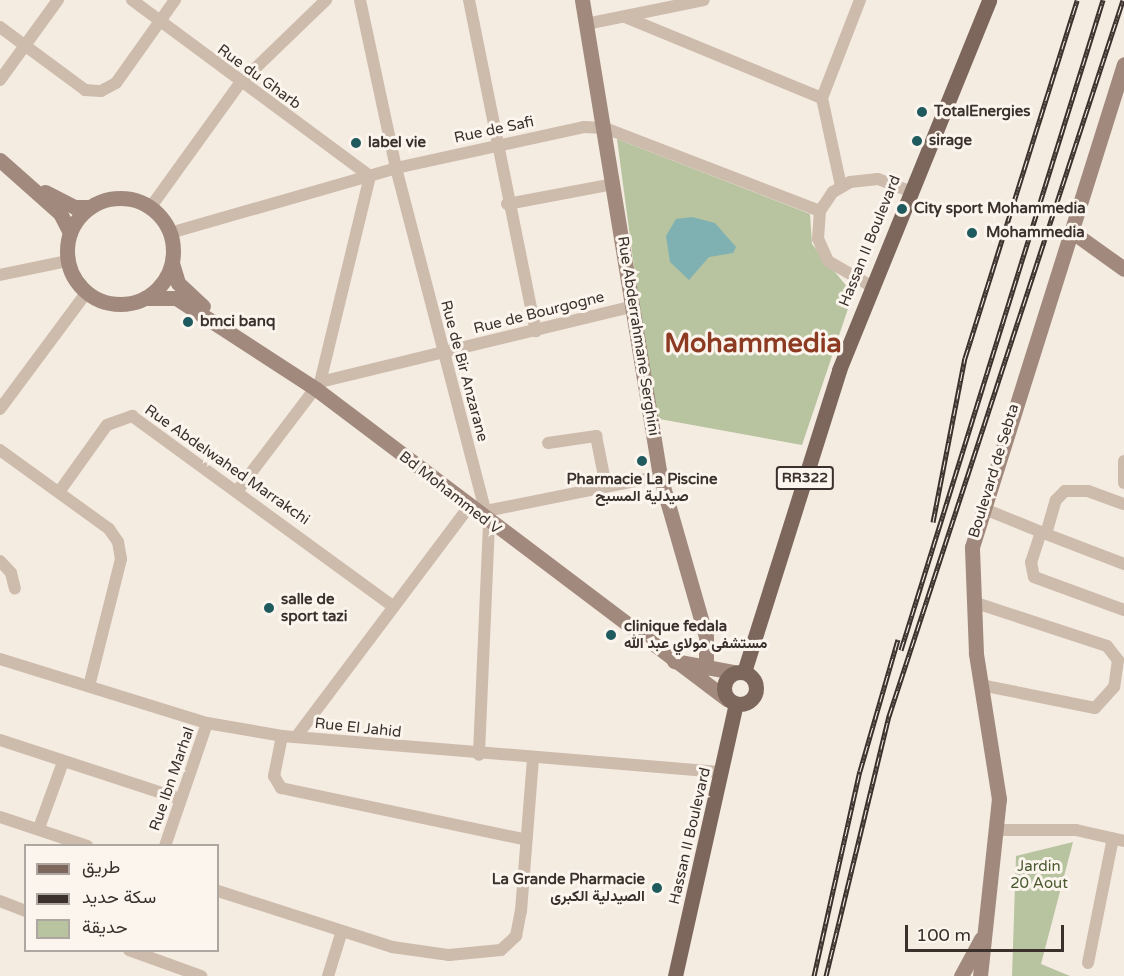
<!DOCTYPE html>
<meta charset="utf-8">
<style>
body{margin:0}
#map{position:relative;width:1124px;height:976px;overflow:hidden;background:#f4ebe1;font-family:"Varela Round",Vazirmatn,sans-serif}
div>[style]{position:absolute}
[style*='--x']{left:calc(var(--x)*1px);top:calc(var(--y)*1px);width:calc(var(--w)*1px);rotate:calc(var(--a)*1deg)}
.green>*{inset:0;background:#b8c4a0}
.water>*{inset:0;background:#7fb0b2}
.street>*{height:12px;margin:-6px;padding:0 6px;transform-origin:6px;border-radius:6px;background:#cdbbac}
.secondary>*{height:15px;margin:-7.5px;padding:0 7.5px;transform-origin:7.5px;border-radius:7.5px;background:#a18a7d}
.secondary>.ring{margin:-7.5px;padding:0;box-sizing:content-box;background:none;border:15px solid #a18a7d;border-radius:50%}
.primary>*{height:15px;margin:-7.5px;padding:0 7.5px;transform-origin:7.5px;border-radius:7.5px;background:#7d675c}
.primary>.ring{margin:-7.5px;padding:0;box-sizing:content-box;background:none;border:15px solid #7d675c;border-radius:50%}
.rail>*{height:5px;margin-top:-2.5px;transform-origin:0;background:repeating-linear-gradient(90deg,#fbf5ee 0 9px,#3b302b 0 18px);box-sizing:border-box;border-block:2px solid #3b302b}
.dots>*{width:16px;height:16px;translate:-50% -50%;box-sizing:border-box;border:3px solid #fbf5ee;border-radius:50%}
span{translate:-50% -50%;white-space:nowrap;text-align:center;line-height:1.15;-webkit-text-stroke:6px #fbf5ee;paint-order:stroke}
.shield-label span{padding:2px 4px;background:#fbf5ee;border:2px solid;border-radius:4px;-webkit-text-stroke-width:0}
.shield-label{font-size:14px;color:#3b302b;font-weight:700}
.street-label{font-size:15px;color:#3b302b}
.poi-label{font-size:15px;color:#3b302b;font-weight:700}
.left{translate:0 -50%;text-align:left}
.right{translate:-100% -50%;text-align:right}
.park-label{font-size:15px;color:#4a5a2e}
.town-label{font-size:27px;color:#8c3b22;font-weight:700}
.legend{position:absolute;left:24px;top:844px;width:195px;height:108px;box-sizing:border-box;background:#fbf5ee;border:2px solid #aea6a0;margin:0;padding:8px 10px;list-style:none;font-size:18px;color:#3b302b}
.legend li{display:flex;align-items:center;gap:12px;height:30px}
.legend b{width:30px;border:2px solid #aea6a0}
.scale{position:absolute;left:905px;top:925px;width:159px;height:27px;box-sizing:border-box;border:3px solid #3b302b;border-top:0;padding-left:8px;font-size:18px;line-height:21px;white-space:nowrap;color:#3b302b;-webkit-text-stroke:4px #fbf5ee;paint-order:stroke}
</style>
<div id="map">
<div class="green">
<div style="clip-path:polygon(617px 139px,810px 214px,812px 244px,853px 294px,802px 445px,654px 418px)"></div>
<div style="clip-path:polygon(1073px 842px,1041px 964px,1070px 976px,1012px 976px,1016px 856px)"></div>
</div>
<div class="water">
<div style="clip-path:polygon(692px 217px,715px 223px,736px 247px,733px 253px,709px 257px,689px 280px,670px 262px,666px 236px,676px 219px)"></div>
</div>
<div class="street">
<div style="--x:132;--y:0;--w:296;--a:36.5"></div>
<div style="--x:370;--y:176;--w:212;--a:103.6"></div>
<div style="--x:360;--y:0;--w:172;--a:77.9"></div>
<div style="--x:396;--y:168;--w:368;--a:75.4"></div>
<div style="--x:489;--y:524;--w:231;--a:92.5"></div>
<div style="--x:469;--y:0;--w:338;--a:78.6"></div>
<div style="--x:625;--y:17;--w:213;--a:22.4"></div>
<div style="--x:586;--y:24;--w:120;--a:-11.5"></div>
<div style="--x:0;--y:27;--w:106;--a:36.5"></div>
<div style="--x:85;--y:90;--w:16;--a:4"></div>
<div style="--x:101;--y:91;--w:17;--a:-28"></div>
<div style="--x:116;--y:83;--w:102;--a:-54.6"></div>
<div style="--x:0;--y:80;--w:99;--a:-54.1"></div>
<div style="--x:841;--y:186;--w:90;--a:-102.2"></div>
<div style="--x:822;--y:98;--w:105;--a:-68.8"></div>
<div style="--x:507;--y:204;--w:109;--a:-10.6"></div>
<div style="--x:150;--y:208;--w:154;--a:-54.2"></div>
<div style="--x:240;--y:83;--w:120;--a:-44"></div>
<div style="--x:170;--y:233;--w:235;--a:-16"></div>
<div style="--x:396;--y:168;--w:192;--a:-12.3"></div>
<div style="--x:584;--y:127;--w:21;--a:3"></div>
<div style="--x:605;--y:128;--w:230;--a:21.1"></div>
<div style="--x:0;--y:275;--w:68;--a:-11.8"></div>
<div style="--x:871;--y:286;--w:50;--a:-149.8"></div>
<div style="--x:828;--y:261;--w:24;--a:-114"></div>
<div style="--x:818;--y:239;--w:28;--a:-86"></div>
<div style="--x:820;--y:211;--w:23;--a:-56"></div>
<div style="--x:833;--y:192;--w:20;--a:-30"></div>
<div style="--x:850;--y:182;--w:28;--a:-6"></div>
<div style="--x:878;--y:179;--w:34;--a:21"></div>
<div style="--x:0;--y:409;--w:144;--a:-53.4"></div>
<div style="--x:548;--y:443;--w:49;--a:-8.3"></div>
<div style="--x:596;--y:436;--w:51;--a:78.7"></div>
<div style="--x:0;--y:450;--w:135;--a:35.9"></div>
<div style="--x:109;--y:529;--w:16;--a:55"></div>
<div style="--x:118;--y:542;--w:17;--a:80"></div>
<div style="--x:121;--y:559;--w:131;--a:104.1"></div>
<div style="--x:1124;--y:461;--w:22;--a:90"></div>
<div style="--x:238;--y:490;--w:136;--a:-52.8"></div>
<div style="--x:320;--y:382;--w:323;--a:-13.6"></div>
<div style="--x:59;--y:492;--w:82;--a:-54.4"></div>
<div style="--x:107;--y:425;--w:27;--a:-20"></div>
<div style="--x:132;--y:416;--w:321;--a:36.1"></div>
<div style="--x:982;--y:508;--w:69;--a:22.1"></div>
<div style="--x:1046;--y:534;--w:35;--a:-74"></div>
<div style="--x:1056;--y:500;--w:13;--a:-45"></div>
<div style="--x:1065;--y:491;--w:23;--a:0"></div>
<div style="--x:1088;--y:491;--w:38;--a:20"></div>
<div style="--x:486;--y:511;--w:177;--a:-11.4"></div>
<div style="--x:1041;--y:532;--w:32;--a:108"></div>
<div style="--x:1031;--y:562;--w:15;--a:79"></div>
<div style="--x:1034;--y:577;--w:96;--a:20.1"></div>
<div style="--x:1046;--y:534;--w:84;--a:21"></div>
<div style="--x:0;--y:561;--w:16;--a:47"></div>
<div style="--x:11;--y:573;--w:16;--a:76"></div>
<div style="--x:973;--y:602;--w:141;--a:18.2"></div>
<div style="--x:1107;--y:646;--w:18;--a:52"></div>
<div style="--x:1118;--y:660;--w:27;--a:98"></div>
<div style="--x:1114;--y:687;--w:28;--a:132"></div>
<div style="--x:1095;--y:708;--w:116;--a:-168.6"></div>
<div style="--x:0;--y:659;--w:217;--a:17.2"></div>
<div style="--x:207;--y:723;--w:76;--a:9.8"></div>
<div style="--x:282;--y:736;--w:442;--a:4.7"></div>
<div style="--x:282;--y:736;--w:41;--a:101.3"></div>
<div style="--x:274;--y:776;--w:14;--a:60"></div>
<div style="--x:281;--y:788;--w:248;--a:11.9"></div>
<div style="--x:296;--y:737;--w:286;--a:-53.1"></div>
<div style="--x:0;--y:740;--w:189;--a:18.1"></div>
<div style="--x:0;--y:817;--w:92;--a:18.4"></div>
<div style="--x:39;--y:828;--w:70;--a:-70"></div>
<div style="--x:1000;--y:830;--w:76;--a:0"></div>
<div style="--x:1076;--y:830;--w:49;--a:12.9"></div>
<div style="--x:165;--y:846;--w:130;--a:-71.1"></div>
<div style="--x:218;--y:891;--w:183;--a:17.8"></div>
<div style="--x:392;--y:947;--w:58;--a:8"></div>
<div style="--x:449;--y:955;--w:52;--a:-5.5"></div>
<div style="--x:501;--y:950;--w:21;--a:-43"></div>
<div style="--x:516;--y:936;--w:25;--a:-79"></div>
<div style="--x:521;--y:911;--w:154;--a:-85.5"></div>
<div style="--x:0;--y:901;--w:28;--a:21"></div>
<div style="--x:129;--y:950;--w:77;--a:19.9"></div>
<div style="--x:1088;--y:963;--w:127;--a:-78.7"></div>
<div style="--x:328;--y:976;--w:44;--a:-72.8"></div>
</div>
<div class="secondary">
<div style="--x:582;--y:0;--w:482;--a:80.7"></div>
<div style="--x:660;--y:476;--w:166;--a:74"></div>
<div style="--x:706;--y:636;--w:32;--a:90"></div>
<div style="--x:0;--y:160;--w:80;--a:41.5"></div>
<div style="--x:60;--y:213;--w:22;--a:63"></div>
<div style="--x:45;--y:192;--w:34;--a:27"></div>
<div style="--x:75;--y:207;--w:15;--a:0"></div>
<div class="ring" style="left:67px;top:198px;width:91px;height:91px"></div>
<div style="--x:1071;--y:231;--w:65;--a:35.6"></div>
<div style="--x:172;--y:263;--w:21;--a:73"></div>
<div style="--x:178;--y:283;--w:34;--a:43"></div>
<div style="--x:145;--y:298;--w:31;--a:0"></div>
<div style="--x:176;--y:298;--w:167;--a:33"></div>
<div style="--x:316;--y:389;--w:515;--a:37.03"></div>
<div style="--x:674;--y:661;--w:61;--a:10.4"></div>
<div style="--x:961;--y:976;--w:42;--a:-61.6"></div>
<div style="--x:980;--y:976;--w:178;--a:-83.9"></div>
<div style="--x:999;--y:799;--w:148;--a:-99"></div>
<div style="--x:976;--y:653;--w:106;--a:-92.2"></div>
<div style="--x:972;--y:547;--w:506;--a:-72.53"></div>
</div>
<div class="primary">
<div class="ring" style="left:724px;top:672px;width:17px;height:17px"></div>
<div style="--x:744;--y:672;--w:317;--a:-72.5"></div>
<div style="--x:839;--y:370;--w:399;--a:-67.9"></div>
<div style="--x:675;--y:976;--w:279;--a:-77.4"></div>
</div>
<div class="rail">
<div style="--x:933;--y:522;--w:167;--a:-79"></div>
<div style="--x:965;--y:358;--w:375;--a:-72.6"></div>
<div style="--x:901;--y:650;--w:681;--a:-72.74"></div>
<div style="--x:814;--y:976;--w:210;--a:-77.4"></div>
<div style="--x:860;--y:771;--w:137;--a:-73.9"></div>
<div style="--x:826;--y:976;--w:268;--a:-76.4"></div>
<div style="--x:889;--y:716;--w:753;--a:-71.9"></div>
</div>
<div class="dots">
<div style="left:922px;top:112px;background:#1f5a5e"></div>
<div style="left:917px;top:141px;background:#1f5a5e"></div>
<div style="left:356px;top:143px;background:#1f5a5e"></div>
<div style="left:902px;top:209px;background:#1f5a5e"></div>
<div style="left:972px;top:233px;background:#1f5a5e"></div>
<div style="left:188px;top:322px;background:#1f5a5e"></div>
<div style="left:642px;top:461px;background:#1f5a5e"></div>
<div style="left:269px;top:608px;background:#1f5a5e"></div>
<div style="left:611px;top:635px;background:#1f5a5e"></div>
<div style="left:657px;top:888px;background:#1f5a5e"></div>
</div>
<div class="shield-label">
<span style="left:805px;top:478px">RR322</span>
</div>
<div class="street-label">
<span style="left:259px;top:77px;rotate:36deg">Rue du Gharb</span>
<span style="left:494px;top:130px;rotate:-12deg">Rue de Safi</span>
<span style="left:870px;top:241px;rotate:-68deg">Hassan II Boulevard</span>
<span style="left:539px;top:313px;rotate:-14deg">Rue de Bourgogne</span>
<span style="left:638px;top:336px;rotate:81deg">Rue Abderrahmane Serghini</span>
<span style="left:464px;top:371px;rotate:75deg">Rue de Bir Anzarane</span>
<span style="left:227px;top:465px;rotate:35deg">Rue Abdelwahed Marrakchi</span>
<span style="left:994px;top:471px;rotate:-73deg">Boulevard de Sebta</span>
<span style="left:450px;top:493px;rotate:38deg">Bd Mohammed V</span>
<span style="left:358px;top:728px;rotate:6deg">Rue El Jahid</span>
<span style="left:172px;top:779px;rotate:-71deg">Rue Ibn Marhal</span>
<span style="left:690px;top:836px;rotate:-77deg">Hassan II Boulevard</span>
</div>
<div class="poi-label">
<span class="left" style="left:934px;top:112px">TotalEnergies</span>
<span class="left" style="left:929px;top:141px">sirage</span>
<span class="left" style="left:368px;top:143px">label vie</span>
<span class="left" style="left:914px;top:209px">City sport Mohammedia</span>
<span class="left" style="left:986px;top:233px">Mohammedia</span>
<span class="left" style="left:200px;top:322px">bmci banq</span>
<span style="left:642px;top:488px">Pharmacie La Piscine<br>صيدلية المسبح</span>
<span class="left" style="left:281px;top:608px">salle de<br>sport tazi</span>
<span class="left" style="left:624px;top:635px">clinique fedala<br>مستشفى مولاي عبد الله</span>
<span class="right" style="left:645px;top:888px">La Grande Pharmacie<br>الصيدلية الكبرى</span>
</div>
<div class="park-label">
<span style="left:1039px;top:875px">Jardin<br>20 Aout</span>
</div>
<div class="town-label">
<span style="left:753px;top:344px">Mohammedia</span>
</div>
<ul class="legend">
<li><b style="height:8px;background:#7d675c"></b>طريق</li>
<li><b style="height:8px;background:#3b302b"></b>سكة حديد</li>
<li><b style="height:16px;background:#b8c4a0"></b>حديقة</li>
</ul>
<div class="scale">100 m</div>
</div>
